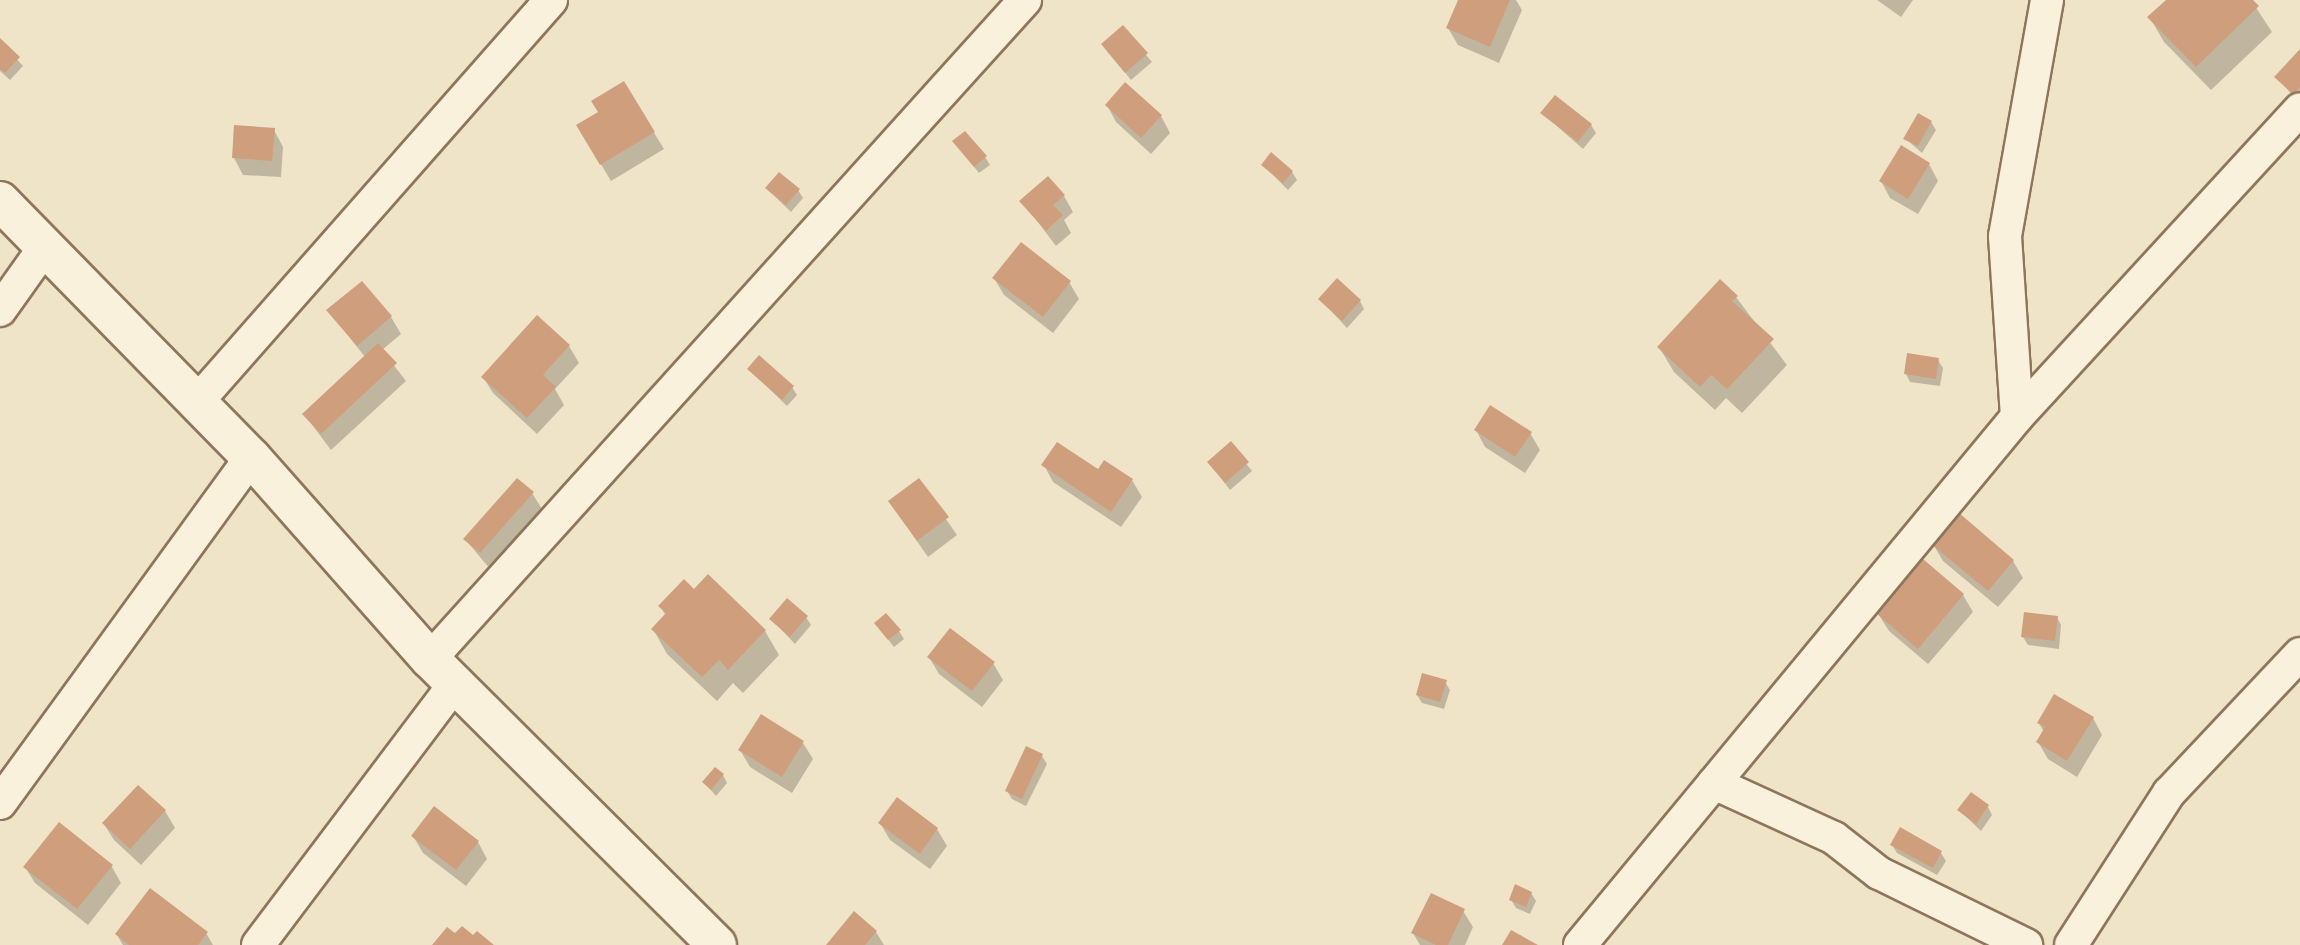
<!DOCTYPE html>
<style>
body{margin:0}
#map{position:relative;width:2300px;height:945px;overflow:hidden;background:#f0e4c8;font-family:Bitter,serif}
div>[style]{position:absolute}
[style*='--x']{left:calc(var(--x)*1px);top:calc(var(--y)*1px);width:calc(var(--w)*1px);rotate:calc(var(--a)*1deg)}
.shadow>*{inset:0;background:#0003}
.building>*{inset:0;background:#cf9f7d}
.roads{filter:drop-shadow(2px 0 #8d765c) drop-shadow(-2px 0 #8d765c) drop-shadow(0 2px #8d765c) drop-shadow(0 -2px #8d765c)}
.minor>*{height:32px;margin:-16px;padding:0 16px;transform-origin:16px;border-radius:16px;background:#faf1dc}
.tertiary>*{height:38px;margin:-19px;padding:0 19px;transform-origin:19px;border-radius:19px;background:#faf1dc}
span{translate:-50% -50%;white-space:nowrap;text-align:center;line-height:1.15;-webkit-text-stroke:7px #f7eed8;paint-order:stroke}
</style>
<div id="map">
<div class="shadow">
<div style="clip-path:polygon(1460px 0,1516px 0,1522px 10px,1499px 63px,1458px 45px,1448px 28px)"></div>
<div style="clip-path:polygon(1877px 0,1913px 0,1901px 17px)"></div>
<div style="clip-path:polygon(2168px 0,2251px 0,2272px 32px,2211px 90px,2164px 42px,2150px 18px)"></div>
<div style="clip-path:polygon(1123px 27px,1152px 62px,1131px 80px,1103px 45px)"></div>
<div style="clip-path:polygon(0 40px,23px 66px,10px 80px,0 71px)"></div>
<div style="clip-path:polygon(2300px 54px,2300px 99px,2298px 101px,2276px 77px)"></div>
<div style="clip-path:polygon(624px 84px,664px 149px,611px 181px,578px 126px,600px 113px)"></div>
<div style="clip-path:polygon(1107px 105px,1161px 116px,1170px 133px,1151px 154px,1116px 122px)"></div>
<div style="clip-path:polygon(1542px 113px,1591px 125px,1596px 133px,1583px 149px)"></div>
<div style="clip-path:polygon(1931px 122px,1936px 130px,1922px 153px,1906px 139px)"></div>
<div style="clip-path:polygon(274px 130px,283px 147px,281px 177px,243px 175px,234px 158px)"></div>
<div style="clip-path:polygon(954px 142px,985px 157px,990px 165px,979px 173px)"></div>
<div style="clip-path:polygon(1929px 164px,1938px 181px,1918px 214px,1890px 198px,1881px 181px)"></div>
<div style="clip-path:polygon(1263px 165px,1292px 172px,1297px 180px,1288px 190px)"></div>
<div style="clip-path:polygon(767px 189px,798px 190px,803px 198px,791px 212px)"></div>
<div style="clip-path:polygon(1064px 196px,1073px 212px,1064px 220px,1071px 233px,1056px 246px,1022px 201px)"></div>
<div style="clip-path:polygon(994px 278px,1069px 282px,1079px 299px,1053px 333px,1004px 295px)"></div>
<div style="clip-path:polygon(1736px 297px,1787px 365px,1742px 413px,1726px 398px,1715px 410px,1674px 372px,1659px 347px)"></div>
<div style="clip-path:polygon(1320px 299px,1360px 301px,1364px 309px,1347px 328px)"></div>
<div style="clip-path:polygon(329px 311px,391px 317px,401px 334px,382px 350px,406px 381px,331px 450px,304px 414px,365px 357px)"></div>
<div style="clip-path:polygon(537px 318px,569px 346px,579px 363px,555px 389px,564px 405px,537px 434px,493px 393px,483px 377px)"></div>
<div style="clip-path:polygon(1938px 360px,1943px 368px,1940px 386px,1910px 382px,1906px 374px)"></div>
<div style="clip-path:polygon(749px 369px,792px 387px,797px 395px,787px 406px)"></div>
<div style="clip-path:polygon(1476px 430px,1530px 433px,1540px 450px,1525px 473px,1485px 447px)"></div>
<div style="clip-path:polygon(1231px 444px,1252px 471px,1230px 490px,1209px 462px)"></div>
<div style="clip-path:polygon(1044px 465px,1132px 480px,1142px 497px,1121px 527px,1053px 482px)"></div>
<div style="clip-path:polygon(919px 480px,957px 535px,928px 557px,890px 502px)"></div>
<div style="clip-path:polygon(532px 493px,542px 509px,490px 569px,465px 539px)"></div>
<div style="clip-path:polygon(1958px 515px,2013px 561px,2023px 578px,1998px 607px,1943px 561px,1933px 544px)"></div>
<div style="clip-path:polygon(1923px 562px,1963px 595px,1973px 612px,1928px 664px,1889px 631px,1879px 615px)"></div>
<div style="clip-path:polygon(694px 591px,765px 631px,779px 655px,743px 693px,733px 683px,717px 701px,667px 654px,653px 629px,666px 616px,660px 606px)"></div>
<div style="clip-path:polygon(806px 617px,811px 625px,795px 644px,771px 619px)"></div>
<div style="clip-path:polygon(2057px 617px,2061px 625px,2059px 649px,2028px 645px,2023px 637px)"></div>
<div style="clip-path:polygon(876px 624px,899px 631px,904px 639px,894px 647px)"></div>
<div style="clip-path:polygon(929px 657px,993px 663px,1003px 680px,982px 707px,939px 674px)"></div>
<div style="clip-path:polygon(1445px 682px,1450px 690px,1444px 709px,1422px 703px,1417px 695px)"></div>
<div style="clip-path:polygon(2093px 718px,2102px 735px,2077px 777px,2048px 759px,2038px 742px,2044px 732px,2039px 723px)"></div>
<div style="clip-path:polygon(803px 743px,813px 759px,792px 793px,750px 767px,740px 750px)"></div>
<div style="clip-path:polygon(1042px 756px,1047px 764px,1026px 806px,1012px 799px,1007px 791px)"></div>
<div style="clip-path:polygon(723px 775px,727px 783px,716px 796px,704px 782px)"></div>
<div style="clip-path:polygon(138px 787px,165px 811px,175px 828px,141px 865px,114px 840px,104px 824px)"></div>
<div style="clip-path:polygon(1988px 807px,1992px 815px,1981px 831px,1959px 810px)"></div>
<div style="clip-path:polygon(880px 823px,937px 829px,947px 846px,930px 869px,890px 840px)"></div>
<div style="clip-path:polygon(413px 836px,478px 842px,487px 859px,466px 886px,423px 853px)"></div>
<div style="clip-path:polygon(1892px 845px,1941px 853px,1946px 861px,1937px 875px,1897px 853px)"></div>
<div style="clip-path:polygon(25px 867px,112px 867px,121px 883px,88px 925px,35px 883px)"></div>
<div style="clip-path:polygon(1531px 893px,1536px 901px,1530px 914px,1516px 908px,1511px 900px)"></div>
<div style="clip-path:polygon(1463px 911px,1473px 927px,1465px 945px,1420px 945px,1413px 933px)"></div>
<div style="clip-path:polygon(876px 932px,884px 945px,828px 945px)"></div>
<div style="clip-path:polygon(206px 933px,213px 945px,123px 945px,117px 935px)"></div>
</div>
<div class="building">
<div style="clip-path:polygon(1458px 0,1510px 0,1490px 47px,1446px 28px)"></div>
<div style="clip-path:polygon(2166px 0,2253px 0,2259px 6px,2196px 67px,2147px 17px)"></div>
<div style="clip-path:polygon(1123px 25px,1148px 53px,1125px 73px,1101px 44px)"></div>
<div style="clip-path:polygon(0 38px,20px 57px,5px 73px,0 69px)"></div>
<div style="clip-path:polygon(2300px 49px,2300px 87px,2293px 94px,2274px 77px)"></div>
<div style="clip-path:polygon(624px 81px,655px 132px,600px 165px,576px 125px,598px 112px,591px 101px)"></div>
<div style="clip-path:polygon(1125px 82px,1162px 115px,1141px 138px,1105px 105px)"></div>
<div style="clip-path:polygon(1555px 95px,1592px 124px,1578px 142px,1540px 113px)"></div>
<div style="clip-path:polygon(1918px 113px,1932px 121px,1918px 146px,1903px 139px)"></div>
<div style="clip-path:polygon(234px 125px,275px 128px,272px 161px,232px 158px)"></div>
<div style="clip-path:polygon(965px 131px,987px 156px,974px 167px,952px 141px)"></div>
<div style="clip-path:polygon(1901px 145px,1930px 163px,1908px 199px,1879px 181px)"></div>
<div style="clip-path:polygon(1271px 152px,1293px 171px,1283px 183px,1261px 165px)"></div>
<div style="clip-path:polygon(779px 172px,800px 189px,786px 205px,765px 188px)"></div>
<div style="clip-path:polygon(1048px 176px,1065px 195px,1053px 205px,1063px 215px,1046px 231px,1019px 201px)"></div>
<div style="clip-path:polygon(1021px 242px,1071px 281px,1043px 317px,992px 278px)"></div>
<div style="clip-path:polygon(1337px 278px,1361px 300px,1342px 321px,1318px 299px)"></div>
<div style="clip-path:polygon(1720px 279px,1738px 296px,1732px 301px,1774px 339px,1727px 389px,1711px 375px,1700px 387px,1657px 347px)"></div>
<div style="clip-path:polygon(362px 281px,392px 316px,357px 346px,326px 310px)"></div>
<div style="clip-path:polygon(537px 315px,570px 345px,543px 375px,556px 387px,527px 418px,481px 377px)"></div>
<div style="clip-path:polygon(378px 343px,397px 363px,321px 434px,302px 414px)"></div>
<div style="clip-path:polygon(1907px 353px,1939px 358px,1936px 379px,1904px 374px)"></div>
<div style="clip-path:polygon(759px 355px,794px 386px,782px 400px,747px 369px)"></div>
<div style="clip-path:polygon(1490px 405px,1532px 432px,1515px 457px,1474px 430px)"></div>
<div style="clip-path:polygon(1231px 441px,1249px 462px,1225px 483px,1207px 462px)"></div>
<div style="clip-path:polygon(1057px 442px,1098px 469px,1104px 460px,1133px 479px,1111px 512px,1041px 465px)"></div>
<div style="clip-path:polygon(517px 478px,534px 492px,480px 553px,463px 539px)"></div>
<div style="clip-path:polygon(919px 478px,949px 517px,917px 541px,888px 501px)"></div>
<div style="clip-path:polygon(1958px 512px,2014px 560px,1988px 591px,1931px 544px)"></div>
<div style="clip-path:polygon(1923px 559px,1964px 594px,1918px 649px,1877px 614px)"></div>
<div style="clip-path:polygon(708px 574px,766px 630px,728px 670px,719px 660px,702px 677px,651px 629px,666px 613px,658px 606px,684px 579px,694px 589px)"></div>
<div style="clip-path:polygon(787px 598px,808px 616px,790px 637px,769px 619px)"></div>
<div style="clip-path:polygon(2024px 612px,2058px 616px,2055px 641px,2021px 637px)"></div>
<div style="clip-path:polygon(886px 613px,901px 630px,888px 640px,874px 623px)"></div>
<div style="clip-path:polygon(950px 628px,995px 662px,972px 691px,927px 657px)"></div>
<div style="clip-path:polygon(1422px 673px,1447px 680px,1440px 702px,1416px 695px)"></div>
<div style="clip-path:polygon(2054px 694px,2094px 717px,2067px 761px,2036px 742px,2045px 727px,2037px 723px)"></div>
<div style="clip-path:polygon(761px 714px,804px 741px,782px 777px,738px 750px)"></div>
<div style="clip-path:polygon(1026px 746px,1043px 754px,1022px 799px,1005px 791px)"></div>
<div style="clip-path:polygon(715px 767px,724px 774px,711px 790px,702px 782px)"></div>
<div style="clip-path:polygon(138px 785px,166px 810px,130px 849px,102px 823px)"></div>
<div style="clip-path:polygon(1971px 792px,1989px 805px,1976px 824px,1957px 810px)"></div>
<div style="clip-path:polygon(897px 797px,938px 828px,920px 854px,878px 823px)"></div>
<div style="clip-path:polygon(434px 806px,479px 841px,456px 870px,411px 836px)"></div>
<div style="clip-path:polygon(59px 822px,113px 865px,77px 909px,23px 867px)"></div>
<div style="clip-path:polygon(1900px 827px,1942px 851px,1933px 868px,1890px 845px)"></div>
<div style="clip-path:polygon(1515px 884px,1532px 892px,1526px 907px,1509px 900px)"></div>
<div style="clip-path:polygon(150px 888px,208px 932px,198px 945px,129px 945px,115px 934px)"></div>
<div style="clip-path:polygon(1431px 893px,1465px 909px,1448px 945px,1436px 945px,1411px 933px)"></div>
<div style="clip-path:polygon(854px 911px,877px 931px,865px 945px,826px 945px)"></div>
<div style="clip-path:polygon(462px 926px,473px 935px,477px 931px,494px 945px,432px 945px,447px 927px,455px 933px)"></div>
<div style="clip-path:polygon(1511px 930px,1538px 945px,1502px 945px)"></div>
</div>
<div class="roads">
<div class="minor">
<div style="--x:0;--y:310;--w:76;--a:-54.6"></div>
<div style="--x:196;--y:403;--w:537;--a:-48.62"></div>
<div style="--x:2017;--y:417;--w:181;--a:-93.8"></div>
<div style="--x:2005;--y:236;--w:240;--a:-79.9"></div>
<div style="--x:430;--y:659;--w:888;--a:-47.92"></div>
<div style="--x:1714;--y:783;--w:132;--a:24.6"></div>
<div style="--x:1834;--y:838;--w:57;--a:37.9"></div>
<div style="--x:1879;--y:873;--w:164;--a:26.1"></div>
<div style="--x:0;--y:803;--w:427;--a:-54"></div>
<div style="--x:258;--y:945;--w:327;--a:-53"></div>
<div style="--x:1580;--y:945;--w:685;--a:-50.39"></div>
<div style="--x:2017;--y:417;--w:418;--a:-47.4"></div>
<div style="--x:2071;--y:945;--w:181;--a:-57.2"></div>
<div style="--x:2169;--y:793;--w:191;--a:-46.7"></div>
</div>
<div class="tertiary">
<div style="--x:0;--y:201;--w:359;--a:45.6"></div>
<div style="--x:251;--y:457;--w:270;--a:48.5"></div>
<div style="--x:430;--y:659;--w:405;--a:44.9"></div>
</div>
</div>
</div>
